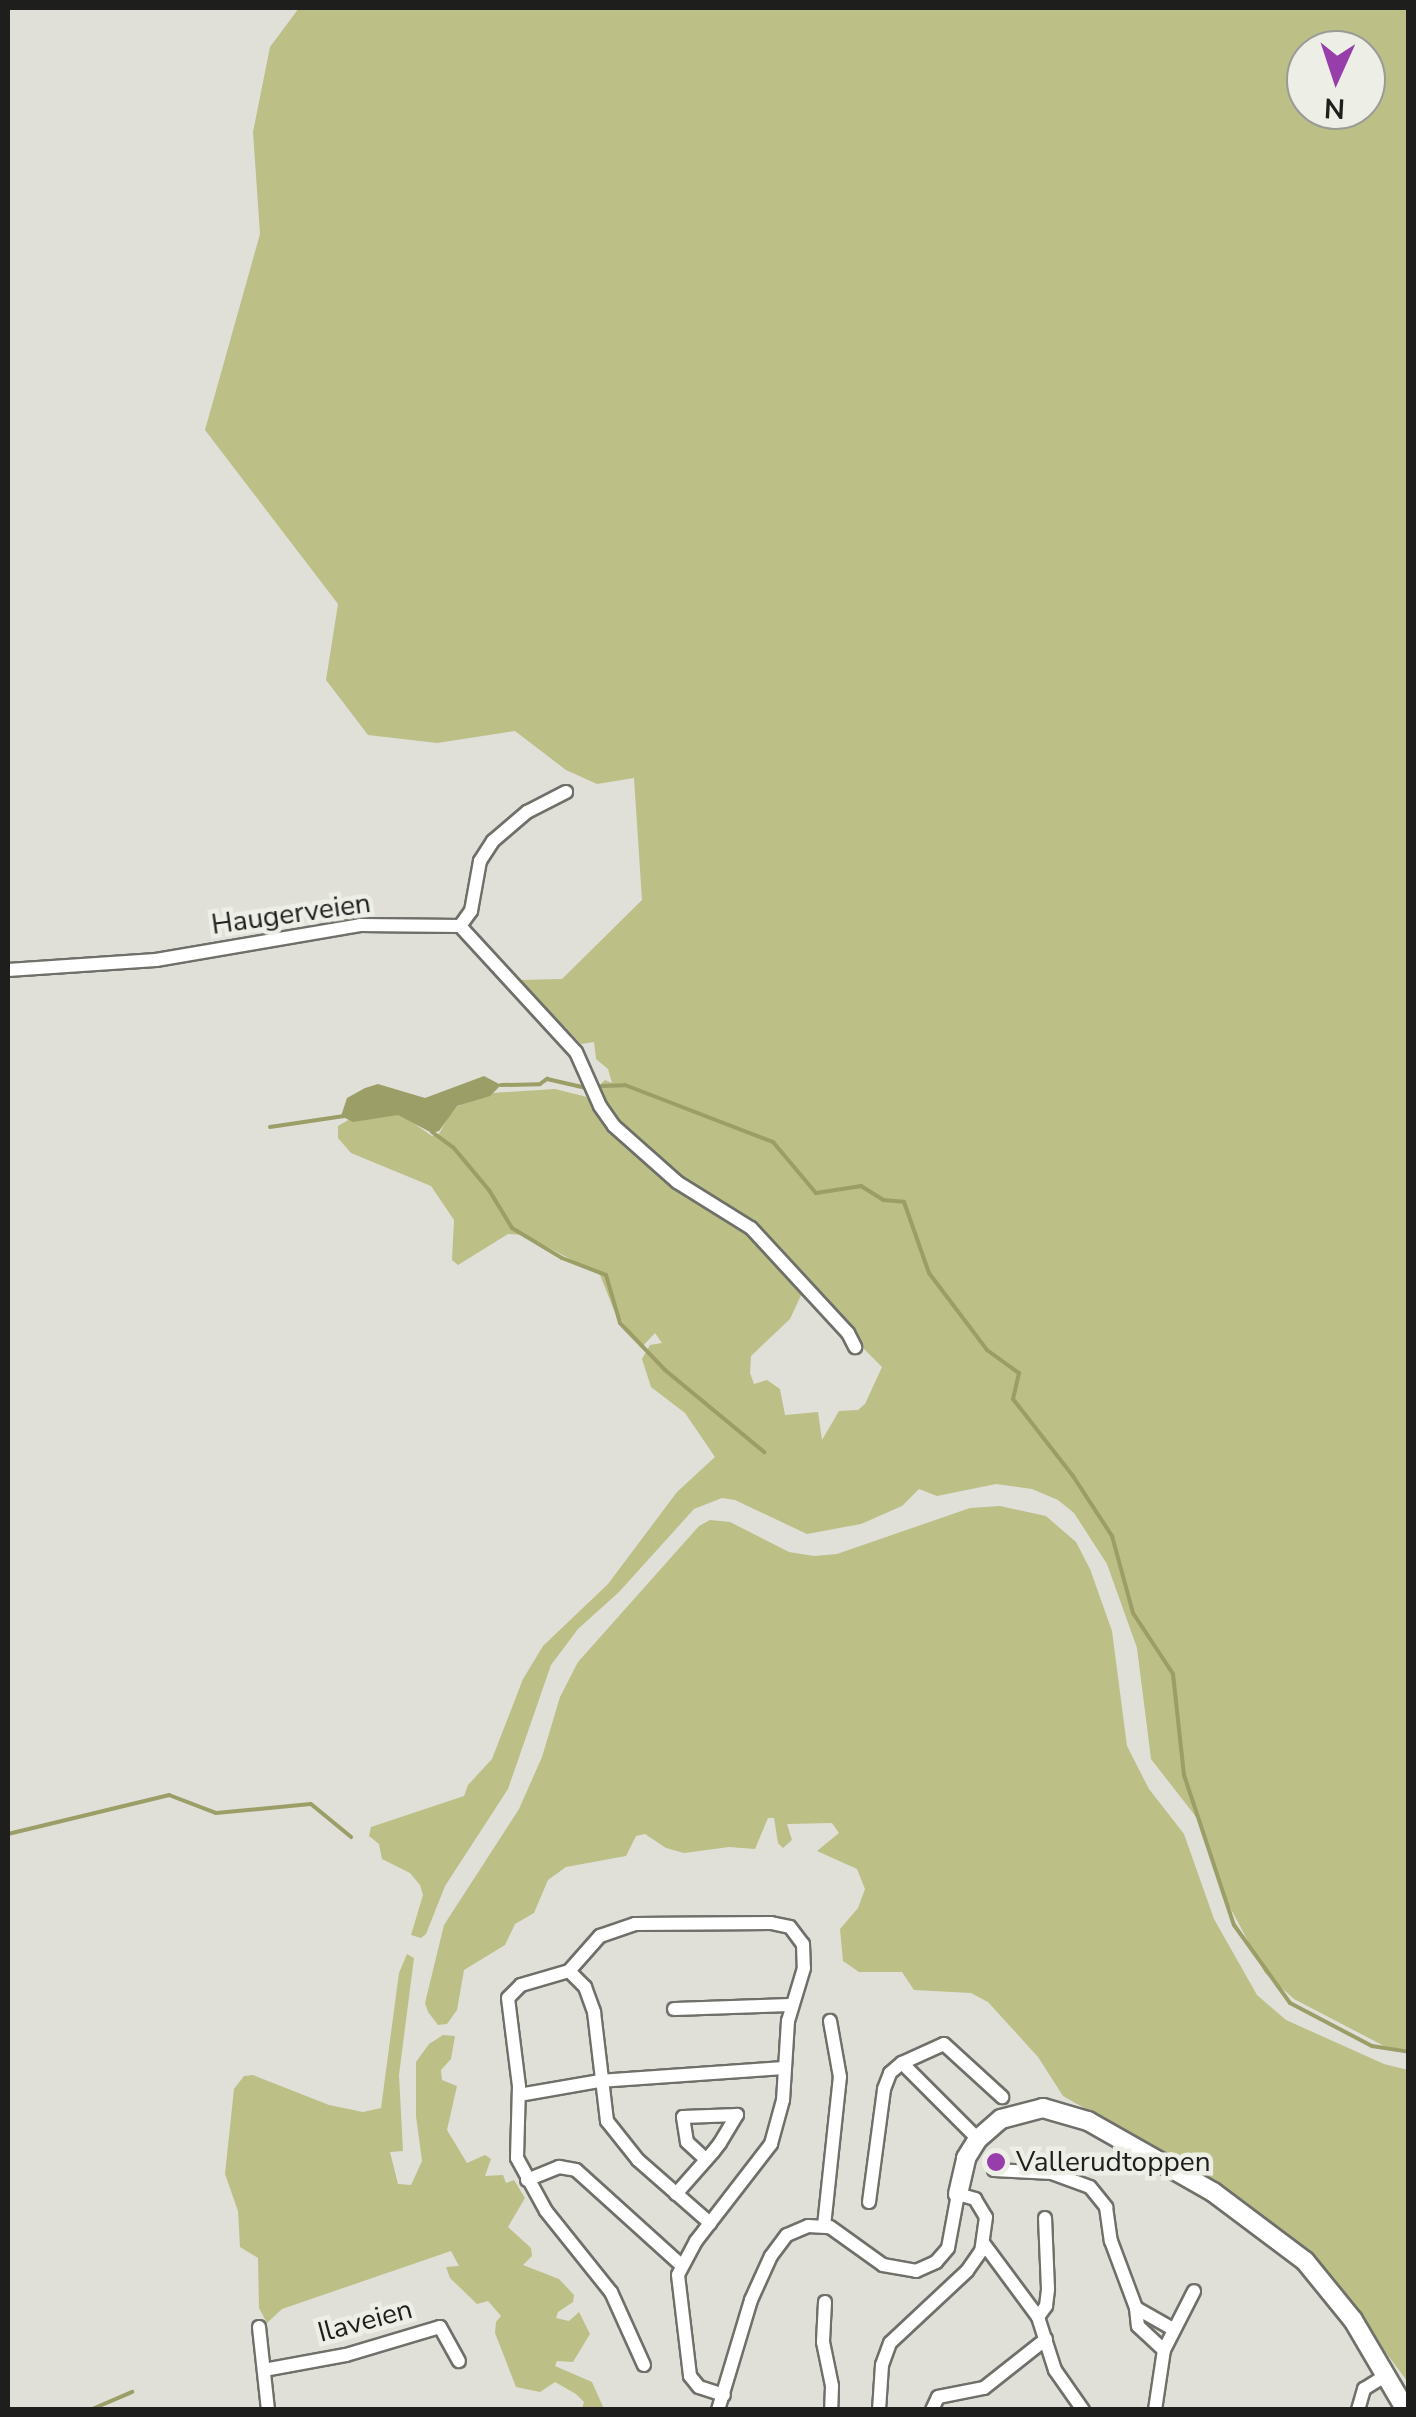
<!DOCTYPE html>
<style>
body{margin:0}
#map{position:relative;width:1416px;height:2417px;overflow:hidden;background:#e0e0d9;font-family:"Nunito Sans",sans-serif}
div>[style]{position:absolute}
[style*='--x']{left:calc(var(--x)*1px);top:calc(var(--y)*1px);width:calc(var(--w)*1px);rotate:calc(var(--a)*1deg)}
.green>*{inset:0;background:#bcbf86}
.water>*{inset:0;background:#9b9e66}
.stream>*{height:4px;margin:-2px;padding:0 2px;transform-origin:2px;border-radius:2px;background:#9b9e66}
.roads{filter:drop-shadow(2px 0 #6f7069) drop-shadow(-2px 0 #6f7069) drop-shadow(0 2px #6f7069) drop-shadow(0 -2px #6f7069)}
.street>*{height:12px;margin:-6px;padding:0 6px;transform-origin:6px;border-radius:6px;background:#fff}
.secondary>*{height:18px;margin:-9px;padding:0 9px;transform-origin:9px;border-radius:9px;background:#fff}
.dots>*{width:28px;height:28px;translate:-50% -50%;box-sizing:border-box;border:5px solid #edeee6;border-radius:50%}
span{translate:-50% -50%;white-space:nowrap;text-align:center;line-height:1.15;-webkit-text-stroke:9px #edeee6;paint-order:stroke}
.street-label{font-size:28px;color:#1e1f1c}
.poi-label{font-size:28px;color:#1e1f1c}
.left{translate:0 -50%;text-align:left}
.frame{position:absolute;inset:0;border:10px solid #1e1f1c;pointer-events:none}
.north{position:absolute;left:1286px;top:30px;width:100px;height:100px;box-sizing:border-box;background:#edeee6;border:2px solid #9a9b95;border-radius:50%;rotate:183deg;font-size:28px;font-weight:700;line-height:40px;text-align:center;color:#1e1f1c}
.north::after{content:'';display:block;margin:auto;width:35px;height:45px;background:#973eaa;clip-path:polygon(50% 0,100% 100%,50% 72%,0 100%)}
</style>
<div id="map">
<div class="green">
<div style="clip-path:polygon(evenodd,299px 8px,1408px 8px,1408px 2051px,1384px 2046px,1294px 1999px,1265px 1973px,1224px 1896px,1200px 1822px,1151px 1759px,1137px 1648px,1107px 1564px,1074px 1513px,1058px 1500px,1032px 1489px,996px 1484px,937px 1496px,919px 1489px,902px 1506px,861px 1524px,807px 1534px,735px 1500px,722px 1498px,694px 1509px,619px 1592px,578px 1629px,551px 1665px,508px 1789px,445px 1886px,426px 1934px,421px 1938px,411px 1935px,423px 1895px,420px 1885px,410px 1873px,382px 1859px,379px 1844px,369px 1836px,371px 1827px,464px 1796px,468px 1785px,492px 1759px,523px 1679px,543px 1646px,608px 1584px,677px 1492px,715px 1457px,685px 1413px,651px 1387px,642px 1359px,650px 1345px,662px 1343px,655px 1333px,641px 1348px,614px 1310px,600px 1275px,525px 1235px,508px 1234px,458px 1265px,452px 1260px,454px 1220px,431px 1186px,351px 1153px,338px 1138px,338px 1126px,357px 1115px,396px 1111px,432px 1136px,439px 1134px,453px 1108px,492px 1093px,555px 1089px,587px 1097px,605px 1080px,612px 1083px,608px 1069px,596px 1059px,594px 1042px,581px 1044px,520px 980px,562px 979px,642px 900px,634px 778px,597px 784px,566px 770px,515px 731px,437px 743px,368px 735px,326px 680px,338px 604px,205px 430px,260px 234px,253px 132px,270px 47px,299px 8px,1306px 50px,1366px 50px,1366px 110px,1306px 110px,1306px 50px,299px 8px,804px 1289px,882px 1367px,865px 1404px,858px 1410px,839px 1411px,822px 1440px,818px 1412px,785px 1415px,780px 1389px,767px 1380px,754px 1384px,750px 1373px,751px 1356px,790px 1319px,804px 1289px)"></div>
<div style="clip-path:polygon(1000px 1506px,1046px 1516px,1076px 1542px,1090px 1569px,1112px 1631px,1127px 1746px,1149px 1789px,1184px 1834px,1214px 1919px,1257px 1995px,1286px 2020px,1384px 2064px,1408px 2070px,1408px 2382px,1321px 2267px,1216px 2183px,1063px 2096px,1038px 2057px,988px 2002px,971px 1993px,914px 1990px,902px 1972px,859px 1972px,843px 1961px,840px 1929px,858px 1908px,865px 1889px,857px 1869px,817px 1851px,839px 1833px,832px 1823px,787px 1824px,792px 1840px,783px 1848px,778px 1843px,774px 1818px,768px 1818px,755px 1849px,729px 1847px,684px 1853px,666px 1848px,645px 1834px,636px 1836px,626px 1856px,566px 1867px,548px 1880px,534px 1913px,515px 1924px,505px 1945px,464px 1970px,457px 2010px,447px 2024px,438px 2025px,428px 2012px,425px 2003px,444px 1925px,519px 1809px,542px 1757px,560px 1697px,578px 1662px,699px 1526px,710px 1520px,730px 1522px,789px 1552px,814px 1556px,837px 1554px,970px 1508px)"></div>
<div style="clip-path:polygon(407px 1954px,414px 1958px,399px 2075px,403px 2151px,390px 2152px,398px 2184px,411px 2185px,422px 2161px,416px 2116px,416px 2062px,429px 2044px,443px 2035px,455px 2036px,451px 2059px,441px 2070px,442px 2080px,457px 2086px,447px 2130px,467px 2163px,485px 2155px,491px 2159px,485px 2176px,503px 2175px,506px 2183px,514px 2180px,525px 2198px,508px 2227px,531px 2248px,532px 2256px,523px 2265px,559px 2279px,574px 2295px,573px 2302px,558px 2312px,556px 2318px,569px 2321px,579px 2312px,590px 2334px,573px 2362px,557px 2361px,555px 2366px,592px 2382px,604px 2409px,582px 2409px,584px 2402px,576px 2394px,555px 2382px,540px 2392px,516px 2387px,495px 2333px,496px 2322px,501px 2316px,488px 2301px,477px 2304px,450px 2278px,446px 2267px,459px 2266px,451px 2251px,282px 2309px,267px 2323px,259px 2308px,258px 2258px,240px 2247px,238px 2211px,225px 2174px,234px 2089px,244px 2076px,253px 2075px,329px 2105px,363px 2112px,381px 2108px,399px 1973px)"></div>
</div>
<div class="water">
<div style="clip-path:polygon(484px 1076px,501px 1085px,490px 1096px,457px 1106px,439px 1131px,432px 1133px,398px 1115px,353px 1122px,341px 1116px,347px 1098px,365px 1088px,378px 1084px,425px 1098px)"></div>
</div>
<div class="stream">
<div style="--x:501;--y:1085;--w:39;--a:-1"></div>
<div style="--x:540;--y:1084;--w:9;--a:-36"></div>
<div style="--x:547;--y:1079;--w:37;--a:13"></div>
<div style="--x:602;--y:1086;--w:23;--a:-2"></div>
<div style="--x:625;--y:1085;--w:159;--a:21.1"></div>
<div style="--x:773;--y:1142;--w:67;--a:49.9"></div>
<div style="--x:816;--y:1193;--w:46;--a:-8.8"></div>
<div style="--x:861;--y:1186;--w:26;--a:32"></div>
<div style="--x:883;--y:1200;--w:21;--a:5"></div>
<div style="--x:904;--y:1202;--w:75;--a:70.6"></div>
<div style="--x:929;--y:1273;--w:96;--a:53"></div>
<div style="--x:987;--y:1350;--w:39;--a:36"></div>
<div style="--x:1019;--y:1373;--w:27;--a:103"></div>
<div style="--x:1013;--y:1399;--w:98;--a:52.1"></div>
<div style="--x:1073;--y:1476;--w:72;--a:57"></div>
<div style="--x:1112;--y:1536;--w:80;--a:74.7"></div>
<div style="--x:1133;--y:1613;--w:73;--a:56.7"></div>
<div style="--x:1173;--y:1674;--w:102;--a:83.8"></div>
<div style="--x:1184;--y:1775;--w:158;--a:71.6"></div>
<div style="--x:1234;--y:1925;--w:96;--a:54.3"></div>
<div style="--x:1290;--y:2003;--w:93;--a:27.7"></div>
<div style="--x:1372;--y:2046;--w:36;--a:9"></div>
<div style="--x:270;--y:1127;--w:75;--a:-8.5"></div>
<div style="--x:432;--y:1132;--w:26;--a:36"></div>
<div style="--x:453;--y:1147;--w:56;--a:50.1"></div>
<div style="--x:489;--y:1190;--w:44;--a:58.8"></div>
<div style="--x:512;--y:1228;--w:58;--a:31"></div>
<div style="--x:562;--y:1258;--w:47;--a:21.1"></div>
<div style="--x:606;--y:1275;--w:50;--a:73.7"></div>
<div style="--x:620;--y:1323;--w:65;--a:46.2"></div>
<div style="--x:665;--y:1370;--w:129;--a:39.6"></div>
<div style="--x:8;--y:1834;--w:166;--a:-13.6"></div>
<div style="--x:169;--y:1795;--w:50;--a:21"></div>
<div style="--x:216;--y:1813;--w:95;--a:-5.4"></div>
<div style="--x:311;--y:1804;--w:52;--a:39.5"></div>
<div style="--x:90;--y:2410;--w:46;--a:-23.2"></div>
</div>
<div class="roads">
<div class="street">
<div style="--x:460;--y:926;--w:171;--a:47.4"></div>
<div style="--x:576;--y:1052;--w:59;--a:66"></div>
<div style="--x:600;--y:1106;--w:24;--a:55"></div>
<div style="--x:614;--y:1126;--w:84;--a:41.6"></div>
<div style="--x:677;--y:1182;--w:87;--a:31.9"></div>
<div style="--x:751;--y:1228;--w:143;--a:47.3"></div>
<div style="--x:848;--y:1333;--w:16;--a:63"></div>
<div style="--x:8;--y:970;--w:148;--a:-3.9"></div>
<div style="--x:156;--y:960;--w:207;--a:-9.7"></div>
<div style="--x:360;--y:925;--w:100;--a:0.6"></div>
<div style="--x:460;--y:926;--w:19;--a:-54"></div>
<div style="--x:471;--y:911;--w:51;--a:-79.8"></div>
<div style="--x:480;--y:861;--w:24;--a:-57"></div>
<div style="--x:493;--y:841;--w:45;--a:-40.5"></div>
<div style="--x:527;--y:812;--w:44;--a:-27.1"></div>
<div style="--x:569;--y:1971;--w:47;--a:-48.5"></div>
<div style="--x:600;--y:1936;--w:37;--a:-19"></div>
<div style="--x:635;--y:1924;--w:136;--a:-0.4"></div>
<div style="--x:771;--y:1923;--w:19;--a:12"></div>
<div style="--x:790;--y:1927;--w:21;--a:53"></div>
<div style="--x:803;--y:1944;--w:24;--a:88"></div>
<div style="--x:804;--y:1968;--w:55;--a:106.8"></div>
<div style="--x:788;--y:2021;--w:79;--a:93.6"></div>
<div style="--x:783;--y:2100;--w:46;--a:105.3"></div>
<div style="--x:771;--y:2144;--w:123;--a:127.7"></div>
<div style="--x:696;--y:2241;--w:38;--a:118"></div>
<div style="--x:678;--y:2275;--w:102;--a:83.2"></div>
<div style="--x:690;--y:2376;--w:14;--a:51"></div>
<div style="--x:699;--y:2387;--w:26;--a:18"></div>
<div style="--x:569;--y:1971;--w:50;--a:163.7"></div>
<div style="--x:521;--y:1985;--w:18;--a:135"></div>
<div style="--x:508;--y:1998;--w:89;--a:82.9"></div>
<div style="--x:519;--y:2086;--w:72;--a:91.6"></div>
<div style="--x:517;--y:2158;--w:60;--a:61.3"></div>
<div style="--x:546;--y:2211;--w:104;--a:51.3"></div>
<div style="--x:611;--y:2292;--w:80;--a:65.7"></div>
<div style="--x:569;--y:1971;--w:23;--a:45"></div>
<div style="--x:585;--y:1987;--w:27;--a:70"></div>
<div style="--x:594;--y:2012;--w:110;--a:83.2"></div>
<div style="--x:607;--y:2121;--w:50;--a:51.5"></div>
<div style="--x:638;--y:2160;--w:96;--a:41.2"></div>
<div style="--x:674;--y:2009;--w:117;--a:-2"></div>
<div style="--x:902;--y:2063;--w:46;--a:-24.3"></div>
<div style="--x:944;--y:2044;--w:79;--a:42.4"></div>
<div style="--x:519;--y:2095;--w:81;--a:-9.9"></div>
<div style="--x:599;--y:2081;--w:185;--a:-4"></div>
<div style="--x:994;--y:2170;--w:58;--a:3"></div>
<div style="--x:1052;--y:2173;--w:40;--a:20.2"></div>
<div style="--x:1090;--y:2187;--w:26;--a:51"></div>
<div style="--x:1106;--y:2207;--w:34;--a:82"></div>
<div style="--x:1111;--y:2241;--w:72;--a:69.5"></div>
<div style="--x:1136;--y:2308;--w:43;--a:29.6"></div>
<div style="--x:527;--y:2180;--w:35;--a:-22"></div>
<div style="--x:559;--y:2167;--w:17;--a:10"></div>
<div style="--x:576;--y:2170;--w:142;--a:42.1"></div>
<div style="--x:676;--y:2194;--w:56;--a:-48.6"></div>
<div style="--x:713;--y:2152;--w:11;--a:-52"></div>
<div style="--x:720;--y:2143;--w:33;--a:-59"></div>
<div style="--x:737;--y:2115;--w:54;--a:177.9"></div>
<div style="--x:683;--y:2117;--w:25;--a:81"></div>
<div style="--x:687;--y:2142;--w:26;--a:43"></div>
<div style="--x:869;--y:2202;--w:114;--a:-82.4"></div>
<div style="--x:884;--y:2089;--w:17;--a:-69"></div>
<div style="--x:890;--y:2073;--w:16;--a:-40"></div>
<div style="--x:902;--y:2063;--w:107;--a:45"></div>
<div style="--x:824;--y:2226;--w:150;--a:-83.9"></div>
<div style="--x:840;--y:2077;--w:57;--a:-100.1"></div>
<div style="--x:984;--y:2244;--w:91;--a:53.5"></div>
<div style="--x:1038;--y:2317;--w:56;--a:72.2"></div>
<div style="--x:1055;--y:2370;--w:49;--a:55"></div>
<div style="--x:825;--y:2302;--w:40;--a:92.9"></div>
<div style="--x:823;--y:2342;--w:45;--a:78.4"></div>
<div style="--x:832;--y:2386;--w:24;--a:92"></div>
<div style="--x:1136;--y:2308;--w:18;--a:84"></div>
<div style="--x:1138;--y:2326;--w:35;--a:43"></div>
<div style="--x:1038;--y:2317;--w:14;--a:-54"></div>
<div style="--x:1046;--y:2306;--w:17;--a:-83"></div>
<div style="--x:1048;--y:2289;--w:71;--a:-92.4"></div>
<div style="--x:259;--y:2327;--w:83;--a:83.8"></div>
<div style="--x:264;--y:2370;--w:83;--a:-10.4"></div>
<div style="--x:346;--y:2355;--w:98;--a:-16.6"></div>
<div style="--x:440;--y:2327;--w:39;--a:61"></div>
<div style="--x:718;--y:2410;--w:115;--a:-73.3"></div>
<div style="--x:751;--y:2300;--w:48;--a:-65.6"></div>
<div style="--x:771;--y:2256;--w:26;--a:-53"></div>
<div style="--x:787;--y:2235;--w:23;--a:-23"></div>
<div style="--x:808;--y:2226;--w:22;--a:3"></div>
<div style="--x:830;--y:2227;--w:65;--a:35.6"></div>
<div style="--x:883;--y:2265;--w:34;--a:10"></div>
<div style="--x:916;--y:2271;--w:22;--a:-24"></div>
<div style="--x:936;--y:2262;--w:18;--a:-49"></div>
<div style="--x:948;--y:2248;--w:55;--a:-79.5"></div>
<div style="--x:958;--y:2194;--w:18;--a:16"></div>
<div style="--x:975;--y:2199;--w:21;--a:59"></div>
<div style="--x:986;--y:2217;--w:34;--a:98"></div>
<div style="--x:981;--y:2251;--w:24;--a:125"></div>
<div style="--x:967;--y:2271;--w:105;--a:136.9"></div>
<div style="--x:890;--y:2343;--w:23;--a:110"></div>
<div style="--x:882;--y:2365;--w:45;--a:93.8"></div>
<div style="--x:932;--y:2410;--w:14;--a:-65"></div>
<div style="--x:938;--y:2397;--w:47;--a:-11.1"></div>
<div style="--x:984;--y:2388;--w:79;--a:-38.3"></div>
<div style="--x:1155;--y:2410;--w:61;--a:-81.5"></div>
<div style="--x:1164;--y:2350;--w:66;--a:-63"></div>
<div style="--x:1358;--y:2410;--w:22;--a:-74"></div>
<div style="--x:1364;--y:2389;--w:26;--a:-32"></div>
</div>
<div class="secondary">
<div style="--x:958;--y:2194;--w:37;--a:-77"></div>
<div style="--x:966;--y:2158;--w:22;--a:-58"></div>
<div style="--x:978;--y:2139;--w:30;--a:-41"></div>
<div style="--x:1001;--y:2119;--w:43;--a:-14.7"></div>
<div style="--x:1043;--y:2108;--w:47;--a:16.1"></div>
<div style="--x:1088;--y:2121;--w:144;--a:29.6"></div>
<div style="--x:1213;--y:2192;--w:115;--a:36.9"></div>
<div style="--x:1305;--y:2261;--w:76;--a:50.9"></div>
<div style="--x:1353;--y:2320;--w:104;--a:59.5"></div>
</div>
</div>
<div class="dots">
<div style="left:996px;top:2162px;background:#973eaa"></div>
</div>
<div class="street-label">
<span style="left:291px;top:914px;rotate:-8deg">Haugerveien</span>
<span style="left:365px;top:2321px;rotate:-15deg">Ilaveien</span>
</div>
<div class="poi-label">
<span class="left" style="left:1016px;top:2162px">Vallerudtoppen</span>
</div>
<div class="frame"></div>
<div class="north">N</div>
</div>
